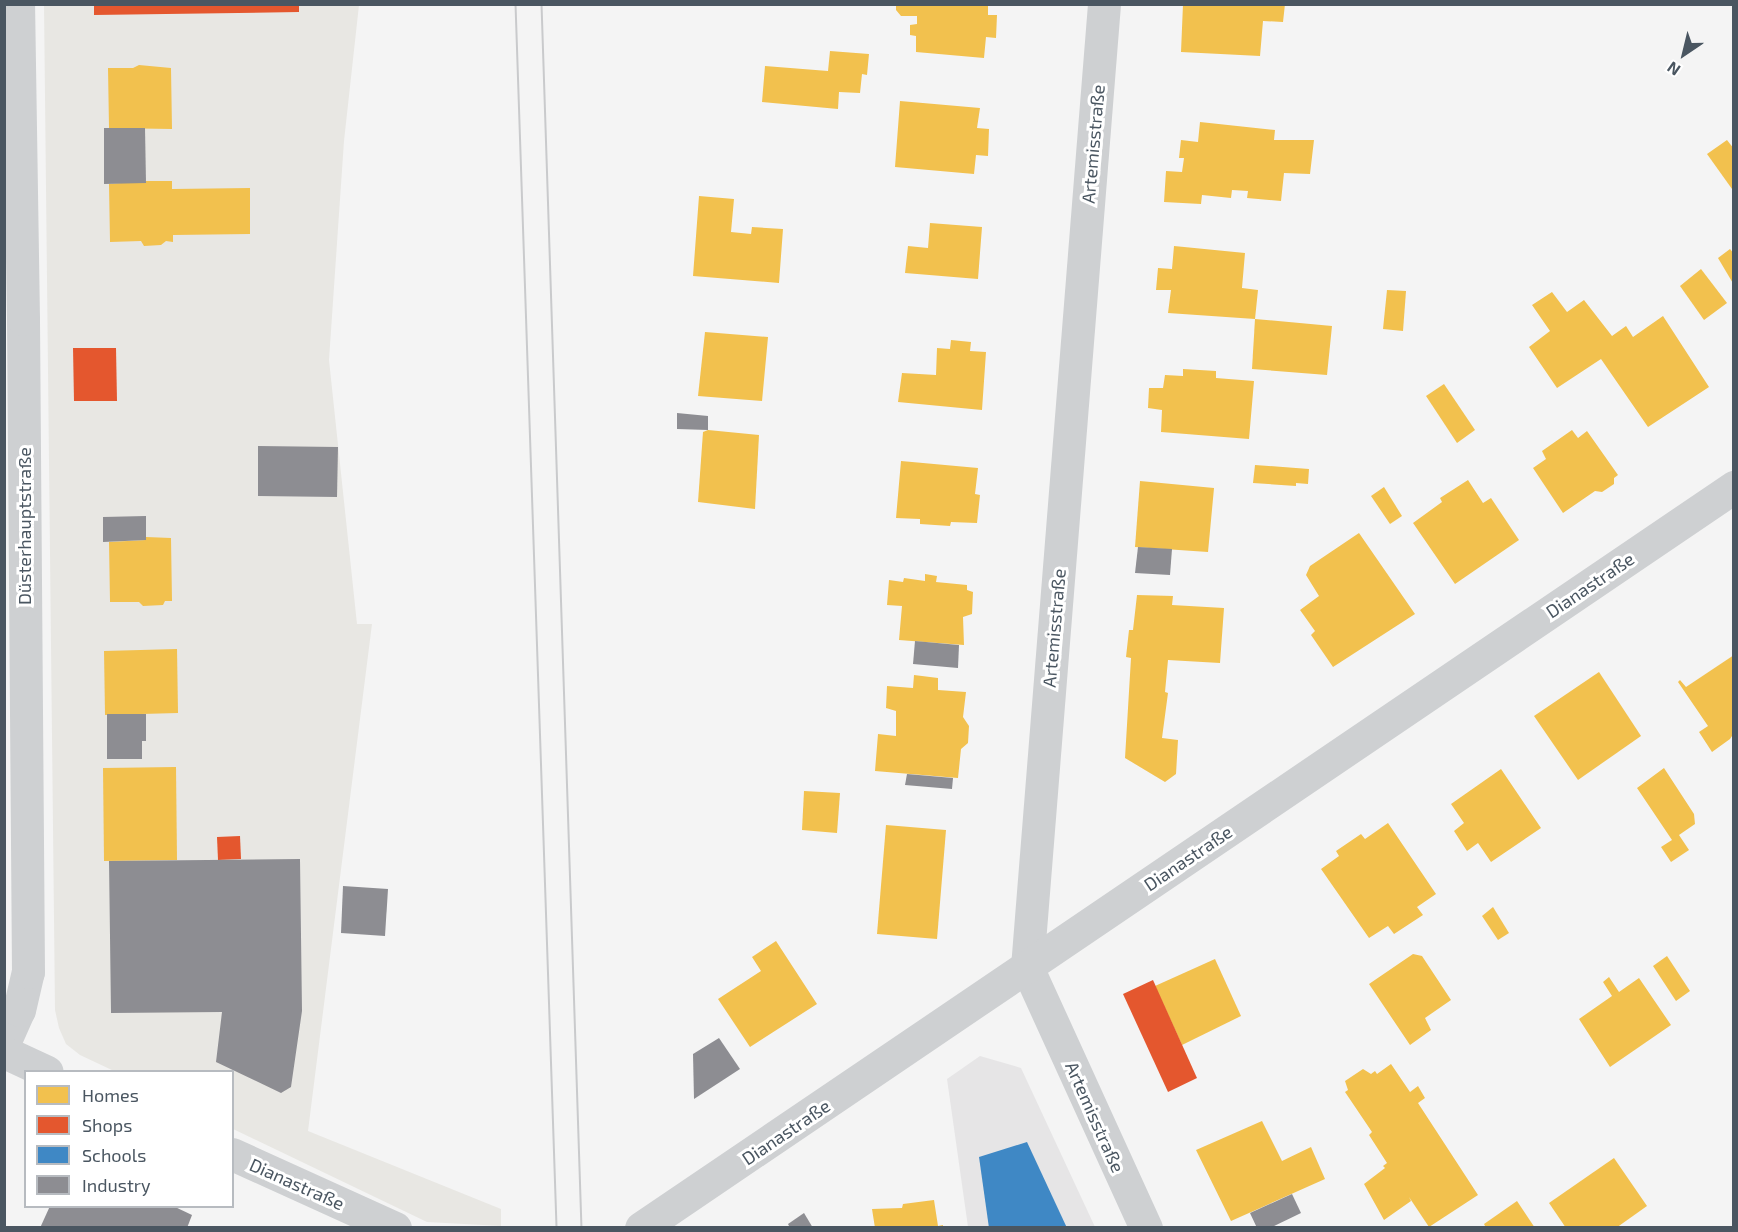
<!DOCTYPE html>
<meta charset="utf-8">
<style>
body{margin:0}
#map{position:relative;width:1738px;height:1232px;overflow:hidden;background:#f4f4f4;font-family:"Exo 2",sans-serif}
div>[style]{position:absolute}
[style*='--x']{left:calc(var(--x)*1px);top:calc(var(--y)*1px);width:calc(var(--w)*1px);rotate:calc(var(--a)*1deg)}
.commercial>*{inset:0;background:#e8e7e3}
.education>*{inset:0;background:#e6e5e6}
.homes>*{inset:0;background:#f2c14e}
.shops>*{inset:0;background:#e4572e}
.schools>*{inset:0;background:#3f88c5}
.industry>*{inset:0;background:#8d8d92}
.minor>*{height:33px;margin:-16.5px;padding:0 16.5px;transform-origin:16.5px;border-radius:16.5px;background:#ced0d2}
.tram>*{height:1.5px;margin:-0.75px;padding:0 0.75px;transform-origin:0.75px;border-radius:0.75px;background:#c9cacc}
span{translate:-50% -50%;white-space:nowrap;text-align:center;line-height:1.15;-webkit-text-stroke:6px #fff;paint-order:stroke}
.street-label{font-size:18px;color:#4a5661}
.frame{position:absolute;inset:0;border:6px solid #4a5661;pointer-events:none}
.legend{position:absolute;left:24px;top:1070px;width:210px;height:138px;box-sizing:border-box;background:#fff;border:2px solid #b7bbc0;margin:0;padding:8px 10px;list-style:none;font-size:18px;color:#4a5661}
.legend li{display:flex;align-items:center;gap:12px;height:30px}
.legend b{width:30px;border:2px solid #b7bbc0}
.north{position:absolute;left:1654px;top:24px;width:60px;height:60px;-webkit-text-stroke:4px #fff;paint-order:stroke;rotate:215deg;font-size:16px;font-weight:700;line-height:24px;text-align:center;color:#4a5661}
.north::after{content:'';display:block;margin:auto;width:21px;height:27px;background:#4a5661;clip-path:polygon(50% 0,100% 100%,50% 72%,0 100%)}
</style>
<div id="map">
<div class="commercial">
<div style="clip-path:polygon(44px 5px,359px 5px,344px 141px,329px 360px,357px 624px,372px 624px,308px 1131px,501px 1209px,501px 1226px,427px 1222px,233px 1129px,232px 1072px,114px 1071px,80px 1055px,66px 1044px,59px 1028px,55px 1010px)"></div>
</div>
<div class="education">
<div style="clip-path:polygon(980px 1056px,1021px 1068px,1095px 1227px,968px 1227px,947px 1079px)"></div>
</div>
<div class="homes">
<div style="clip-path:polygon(896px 4px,988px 4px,988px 15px,997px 15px,996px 38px,986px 37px,984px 58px,916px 52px,916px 36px,910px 35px,910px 25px,917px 24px,917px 16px,901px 16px,896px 10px)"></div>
<div style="clip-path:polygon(1183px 4px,1285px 4px,1283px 22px,1263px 21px,1260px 56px,1181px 52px)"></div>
<div style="clip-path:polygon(830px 51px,869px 54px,867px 75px,862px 74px,860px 93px,839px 92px,838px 109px,762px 102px,765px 66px,828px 71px)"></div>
<div style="clip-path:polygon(139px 65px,171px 68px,172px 129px,109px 128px,108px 68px,133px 68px)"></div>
<div style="clip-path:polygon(900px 101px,980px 108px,977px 128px,989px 129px,988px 156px,976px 155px,974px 174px,895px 167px)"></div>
<div style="clip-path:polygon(1200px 122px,1275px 130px,1274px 140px,1314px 140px,1310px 174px,1284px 173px,1281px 201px,1247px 198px,1248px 191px,1232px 190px,1231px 198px,1202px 195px,1201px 204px,1164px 202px,1166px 171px,1182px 172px,1184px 158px,1179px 158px,1181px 140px,1198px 142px)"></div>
<div style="clip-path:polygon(1727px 140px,1734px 149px,1732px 189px,1707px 154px)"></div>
<div style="clip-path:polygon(146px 181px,172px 181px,172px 189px,250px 188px,250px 234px,173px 235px,173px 242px,166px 241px,161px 245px,144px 246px,141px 241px,110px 242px,109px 184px)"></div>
<div style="clip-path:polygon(699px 196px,734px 199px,731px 232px,751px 234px,752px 227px,783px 229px,779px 283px,693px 276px)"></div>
<div style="clip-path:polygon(930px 223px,982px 227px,978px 279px,905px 273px,908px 246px,928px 248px)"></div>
<div style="clip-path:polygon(1174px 246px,1245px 253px,1242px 288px,1258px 290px,1255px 319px,1168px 313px,1171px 290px,1156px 290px,1158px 268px,1172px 269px)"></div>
<div style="clip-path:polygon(1730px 249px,1734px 254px,1734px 285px,1718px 258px)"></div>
<div style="clip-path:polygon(1701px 269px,1727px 303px,1704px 320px,1680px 286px)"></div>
<div style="clip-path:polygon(1387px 290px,1406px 291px,1403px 331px,1383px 329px)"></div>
<div style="clip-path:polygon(1552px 292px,1567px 312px,1584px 300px,1612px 336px,1626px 326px,1633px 337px,1663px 316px,1709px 387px,1648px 427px,1601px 359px,1557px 388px,1529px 347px,1550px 331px,1532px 305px)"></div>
<div style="clip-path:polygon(1255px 319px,1332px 326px,1327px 375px,1252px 369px)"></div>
<div style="clip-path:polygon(705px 332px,768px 337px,762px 401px,698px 396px)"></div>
<div style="clip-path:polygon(951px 340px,971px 342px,970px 351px,986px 352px,982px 410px,898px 402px,902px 373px,936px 375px,937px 348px,950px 349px)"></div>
<div style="clip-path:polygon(1183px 369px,1216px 371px,1216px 378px,1254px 381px,1249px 439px,1161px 432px,1162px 410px,1148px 408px,1149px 388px,1163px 388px,1165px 375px,1183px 376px)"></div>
<div style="clip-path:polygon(1444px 384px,1475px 430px,1457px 443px,1426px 396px)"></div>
<div style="clip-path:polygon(708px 430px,759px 435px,755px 509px,698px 502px,703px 432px)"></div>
<div style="clip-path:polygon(1572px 430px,1578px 438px,1587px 431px,1618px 475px,1614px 478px,1614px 484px,1602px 492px,1595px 491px,1563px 513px,1533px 468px,1546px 459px,1542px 451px)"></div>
<div style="clip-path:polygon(901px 461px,978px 468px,975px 494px,980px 495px,977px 523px,951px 522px,950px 526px,920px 524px,920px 519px,896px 518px)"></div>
<div style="clip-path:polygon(1255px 465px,1309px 469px,1308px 484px,1296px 483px,1296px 486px,1253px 483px)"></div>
<div style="clip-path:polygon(1468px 480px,1483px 503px,1491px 498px,1519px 540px,1455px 584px,1413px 523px,1442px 502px,1440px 498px)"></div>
<div style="clip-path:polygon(1140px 481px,1214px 488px,1208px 552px,1135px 547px)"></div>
<div style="clip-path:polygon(1384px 487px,1402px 516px,1390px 524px,1371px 496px)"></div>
<div style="clip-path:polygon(1359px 533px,1415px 614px,1333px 667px,1311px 635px,1315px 631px,1300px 610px,1319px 596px,1306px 575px,1310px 566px)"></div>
<div style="clip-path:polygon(146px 537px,171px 538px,172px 601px,165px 601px,163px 605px,143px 606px,139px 602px,110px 602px,109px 542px,146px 540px)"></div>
<div style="clip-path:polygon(925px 574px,937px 576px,936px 582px,967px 585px,967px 590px,973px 592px,972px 614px,963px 617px,964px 645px,899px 640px,902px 606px,887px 605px,889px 580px,903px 582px,904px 578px,925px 581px)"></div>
<div style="clip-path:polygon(1137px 595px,1173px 596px,1172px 605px,1224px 608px,1220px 663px,1168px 660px,1165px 692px,1168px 693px,1162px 738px,1178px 740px,1176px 774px,1165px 782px,1125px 758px,1131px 658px,1126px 657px,1129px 630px,1133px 630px)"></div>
<div style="clip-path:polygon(177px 649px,178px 713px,105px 715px,104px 651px)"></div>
<div style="clip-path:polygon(1734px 655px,1734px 733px,1730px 739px,1712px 752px,1699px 732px,1708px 726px,1678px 682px,1680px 680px,1686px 687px)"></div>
<div style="clip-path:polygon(1599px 672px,1641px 736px,1578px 780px,1534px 716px)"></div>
<div style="clip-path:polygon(914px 675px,938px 678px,938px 690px,966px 692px,963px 717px,969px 726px,968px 743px,961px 749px,958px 778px,875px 771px,878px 734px,896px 736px,896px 711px,886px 708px,887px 686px,913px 688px)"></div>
<div style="clip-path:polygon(176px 767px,177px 860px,104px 861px,103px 768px)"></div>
<div style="clip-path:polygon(1664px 768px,1694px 814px,1695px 824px,1679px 835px,1689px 850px,1671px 862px,1661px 847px,1672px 840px,1637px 788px)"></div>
<div style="clip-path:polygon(1501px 769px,1541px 828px,1491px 862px,1478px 843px,1467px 851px,1454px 831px,1464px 823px,1451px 804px)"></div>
<div style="clip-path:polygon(804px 791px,840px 793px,837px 833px,802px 830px)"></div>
<div style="clip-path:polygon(1388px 823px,1436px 894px,1417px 907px,1423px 915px,1394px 934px,1388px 926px,1369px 938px,1321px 869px,1339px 856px,1336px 851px,1361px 834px,1365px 839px)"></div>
<div style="clip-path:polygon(886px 825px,946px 830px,937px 939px,877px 934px)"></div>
<div style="clip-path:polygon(1493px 907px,1509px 933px,1498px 940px,1482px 916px)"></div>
<div style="clip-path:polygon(776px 941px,817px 1004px,750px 1047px,718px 999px,761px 971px,752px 957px)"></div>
<div style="clip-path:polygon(1413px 954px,1422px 956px,1451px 1000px,1425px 1018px,1431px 1030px,1410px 1045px,1369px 984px)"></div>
<div style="clip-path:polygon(1667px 956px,1690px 991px,1676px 1001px,1653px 966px)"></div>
<div style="clip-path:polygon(1215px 959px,1241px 1016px,1182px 1045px,1155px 986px)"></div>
<div style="clip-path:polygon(1609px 977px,1619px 992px,1639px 978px,1671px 1025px,1610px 1067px,1579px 1019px,1612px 996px,1603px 982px)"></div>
<div style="clip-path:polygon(1391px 1064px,1410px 1092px,1418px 1086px,1425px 1098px,1418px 1103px,1478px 1195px,1429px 1227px,1409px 1197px,1411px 1201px,1384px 1220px,1364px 1184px,1385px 1168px,1383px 1166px,1387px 1163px,1369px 1135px,1372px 1132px,1345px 1092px,1348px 1090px,1345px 1081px,1363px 1069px,1371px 1074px,1375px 1071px,1377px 1074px)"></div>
<div style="clip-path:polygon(1262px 1121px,1282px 1161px,1311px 1147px,1325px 1179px,1231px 1221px,1196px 1150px)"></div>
<div style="clip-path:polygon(1614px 1158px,1647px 1206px,1616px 1228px,1566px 1228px,1549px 1203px)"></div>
<div style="clip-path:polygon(934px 1200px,938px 1226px,943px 1225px,943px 1228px,875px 1228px,872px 1209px,902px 1208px,903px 1204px)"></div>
<div style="clip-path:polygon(1517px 1201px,1535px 1228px,1486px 1228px,1484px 1224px)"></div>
</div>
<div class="shops">
<div style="clip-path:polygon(94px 4px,299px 4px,299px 12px,94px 15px)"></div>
<div style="clip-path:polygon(73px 348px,116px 348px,117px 401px,74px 401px)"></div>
<div style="clip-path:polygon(240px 836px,241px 859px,218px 860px,217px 837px)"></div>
<div style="clip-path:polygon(1153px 980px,1197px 1078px,1168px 1092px,1123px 994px)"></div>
</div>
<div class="schools">
<div style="clip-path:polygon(1027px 1142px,1067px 1228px,989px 1228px,979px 1157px)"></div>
</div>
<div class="industry">
<div style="clip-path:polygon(104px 128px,145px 128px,146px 183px,104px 184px)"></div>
<div style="clip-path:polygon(677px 413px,708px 416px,708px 430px,677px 429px)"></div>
<div style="clip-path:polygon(258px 446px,338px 447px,337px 497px,258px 496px)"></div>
<div style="clip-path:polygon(146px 516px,146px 540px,103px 542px,103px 517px)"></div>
<div style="clip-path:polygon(1138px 547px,1172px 549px,1170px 575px,1135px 573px)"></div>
<div style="clip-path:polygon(915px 641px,959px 645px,958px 668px,913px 664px)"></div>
<div style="clip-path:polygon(107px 714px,146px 714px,146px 741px,142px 741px,142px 759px,107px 759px)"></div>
<div style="clip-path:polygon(907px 774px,953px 778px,952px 789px,905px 785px)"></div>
<div style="clip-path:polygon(300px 859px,302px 1011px,291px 1087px,281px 1093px,216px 1062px,222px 1012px,111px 1013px,109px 861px)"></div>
<div style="clip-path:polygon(343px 886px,388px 889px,385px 936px,341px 933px)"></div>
<div style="clip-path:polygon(719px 1038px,740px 1069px,694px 1099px,693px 1054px)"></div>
<div style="clip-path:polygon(1292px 1194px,1301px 1213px,1270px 1228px,1257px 1228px,1250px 1213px)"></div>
<div style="clip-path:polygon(50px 1206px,173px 1206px,192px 1215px,187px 1228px,40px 1228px)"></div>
<div style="clip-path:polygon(804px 1213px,813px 1228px,790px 1228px,788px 1224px)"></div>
</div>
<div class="minor">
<div style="--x:1104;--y:4;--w:966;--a:94.57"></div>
<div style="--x:1027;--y:967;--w:287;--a:65.5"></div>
<div style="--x:4;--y:1043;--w:36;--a:-66"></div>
<div style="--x:19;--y:1010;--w:39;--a:-77"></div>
<div style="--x:28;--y:972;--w:653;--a:-90.44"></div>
<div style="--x:23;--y:319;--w:315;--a:-90.9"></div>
<div style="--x:4;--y:1052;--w:47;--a:24.9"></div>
<div style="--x:232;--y:1154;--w:179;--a:24.4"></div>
<div style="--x:641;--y:1228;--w:1321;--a:-34.14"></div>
</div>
<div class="tram">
<div style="--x:516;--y:4;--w:1225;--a:88.08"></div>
<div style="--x:542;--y:4;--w:1225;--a:88.13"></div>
</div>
<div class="street-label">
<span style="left:1093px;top:144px;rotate:-85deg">Artemisstraße</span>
<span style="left:24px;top:526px;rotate:-90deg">Düsterhauptstraße</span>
<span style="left:1590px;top:585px;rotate:-34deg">Dianastraße</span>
<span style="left:1054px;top:628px;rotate:-85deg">Artemisstraße</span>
<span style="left:1188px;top:858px;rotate:-34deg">Dianastraße</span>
<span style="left:1095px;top:1117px;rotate:66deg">Artemisstraße</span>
<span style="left:786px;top:1132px;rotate:-34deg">Dianastraße</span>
<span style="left:297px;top:1184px;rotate:24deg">Dianastraße</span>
</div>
<div class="frame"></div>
<ul class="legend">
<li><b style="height:16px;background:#f2c14e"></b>Homes</li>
<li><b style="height:16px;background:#e4572e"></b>Shops</li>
<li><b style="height:16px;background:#3f88c5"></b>Schools</li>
<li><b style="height:16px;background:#8d8d92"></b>Industry</li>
</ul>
<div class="north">N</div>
</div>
